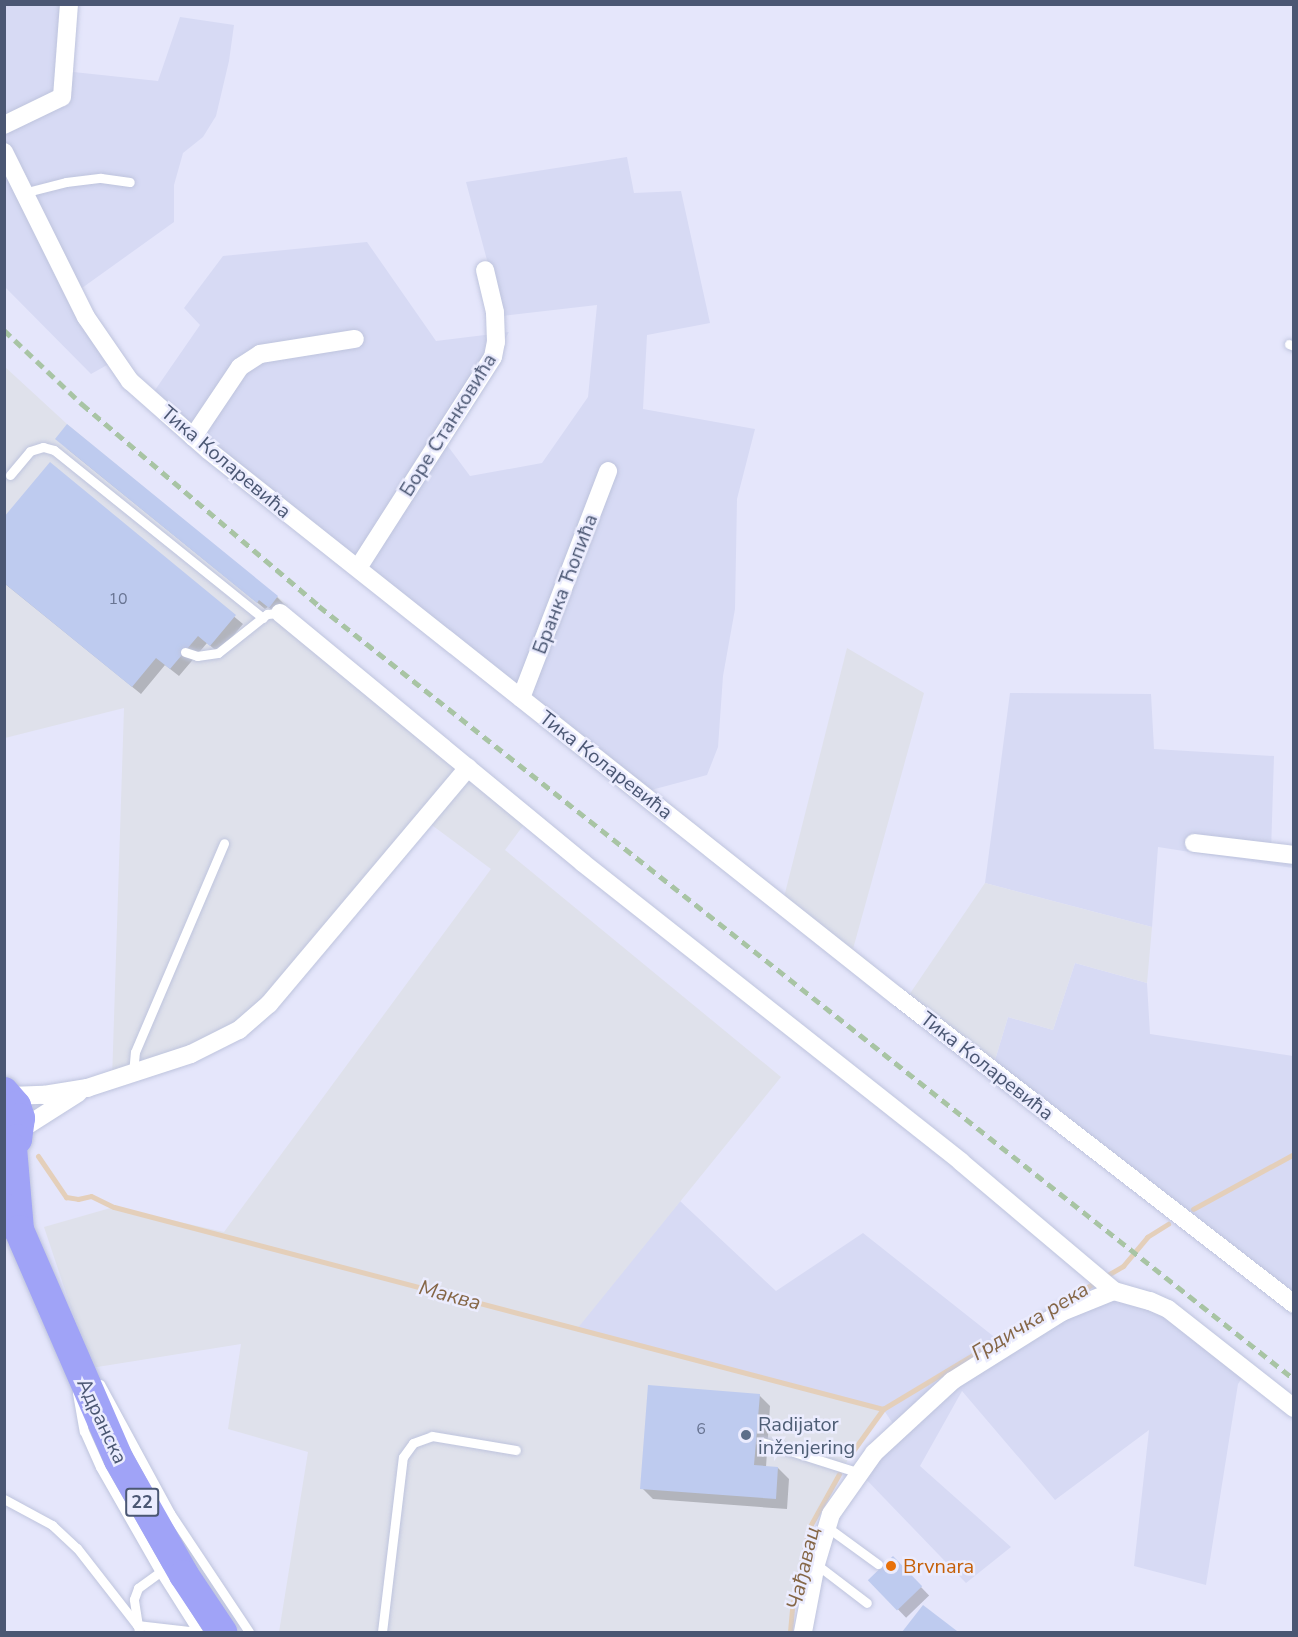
<!DOCTYPE html>
<html>
<head>
<meta charset="utf-8">
<style>
	body { margin:0 }
	#map { position:relative; width:1298px; height:1637px; overflow:hidden; background:#e5e6fb; font-family:"Nunito Sans",sans-serif }
	div>[style] { position:absolute }
	.residential>* { inset:0; background:#d7daf4 }
	.industrial>* { inset:0; background:#dfe1eb }
	.shadow>* { inset:0; background:#0003; transform-origin:0 0 }
	.stream>* { height:5px; margin:-2.5px; padding:0 2.5px; transform-origin:2.5px; border-radius:2.5px; background:#e4cfba }
	.building>* { inset:0; background:#becbef; transform-origin:0 0 }
	.roads { filter:drop-shadow(0 0 2px #bec4dd) drop-shadow(0 0 2px #bec4dd) }
	.service>* { height:9px; margin:-4.5px; padding:0 4.5px; transform-origin:4.5px; border-radius:4.5px; background:#fff }
	.minor>* { height:18px; margin:-9px; padding:0 9px; transform-origin:9px; border-radius:9px; background:#fff }
	.primary>* { height:30px; margin:-15px; padding:0 15px; transform-origin:15px; border-radius:15px; background:#a0a3f7 }
	.rail>* { height:4.5px; margin-top:-2.25px; transform-origin:0; background:repeating-linear-gradient(90deg,#a8c4a4 0 9px,transparent 0 15px) }
	.dots>* { width:16px; height:16px; translate:-50% -50%; box-sizing:border-box; border:3px solid #ebecfe; border-radius:50% }
	span { translate:-50% -50%; white-space:nowrap; text-align:center; line-height:1.15; -webkit-text-stroke:5px #ebecfe; paint-order:stroke }
	.number-label { font-size:16px; color:#687492 }
	.number-label span { -webkit-text-stroke-width:0 }
	.shield-label span { padding:2px 4px; background:#ebecfe; border:2px solid; border-radius:4px; -webkit-text-stroke-width:0 }
	.shield-label { font-size:18px; color:#4b5773; font-weight:700 }
	.street-label { font-size:20px; color:#4b5773 }
	.service-label { font-size:20px; color:#4e5e75 }
	.left { translate:0 -50%; text-align:left }
	.food-label { font-size:20px; color:#c56008 }
	.water-label { font-size:21px; color:#856646; font-style:italic }
	.frame { position:absolute; inset:0; border:6px solid #4b5773; pointer-events:none }
</style>
</head>
<body>
<div id="map">
	<div class="residential">
		<div style="clip-path:polygon(4px 5px,69px 5px,64px 71px,158px 81px,180px 17px,234px 25px,229px 61px,216px 116px,203px 137px,183px 153px,174px 185px,174px 222px,75px 293px,116px 360px,91px 374px,5px 287px)"></div>
		<div style="clip-path:polygon(627px 157px,634px 193px,681px 191px,710px 323px,647px 335px,643px 409px,755px 429px,737px 499px,735px 609px,723px 676px,718px 747px,707px 775px,644px 792px,153px 393px,200px 325px,184px 308px,223px 256px,367px 242px,436px 341px,509px 332px,447px 445px,470px 476px,542px 463px,588px 397px,597px 305px,502px 316px,466px 182px)"></div>
		<div style="clip-path:polygon(1010px 693px,1151px 694px,1154px 749px,1274px 756px,1271px 852px,1293px 855px,1293px 868px,1158px 847px,1152px 927px,985px 883px)"></div>
		<div style="clip-path:polygon(1075px 963px,1147px 983px,1150px 1034px,1293px 1056px,1293px 1304px,992px 1070px,1008px 1017px,1053px 1030px)"></div>
		<div style="clip-path:polygon(680px 1201px,776px 1291px,863px 1233px,1007px 1347px,1114px 1291px,1168px 1309px,1246px 1372px,1238px 1384px,1206px 1585px,1134px 1566px,1149px 1430px,1055px 1500px,962px 1391px,920px 1466px,1011px 1547px,966px 1583px,860px 1473px,898px 1431px,883px 1409px,576px 1329px)"></div>
	</div>
	<div class="industrial">
		<div style="clip-path:polygon(4px 366px,67px 424px,288px 605px,281px 613px,528px 819px,505px 850px,781px 1077px,577px 1329px,883px 1409px,854px 1449px,809px 1528px,792px 1607px,790px 1632px,279px 1632px,308px 1452px,228px 1429px,241px 1344px,91px 1368px,44px 1227px,114px 1207px,224px 1232px,491px 869px,425px 820px,239px 1030px,112px 1080px,124px 708px,5px 738px)"></div>
		<div style="clip-path:polygon(847px 648px,924px 693px,853px 949px,909px 995px,985px 883px,1152px 927px,1147px 983px,1075px 963px,1053px 1030px,1008px 1017px,992px 1070px,782px 905px)"></div>
	</div>
	<div class="shadow">
		<div style="clip-path:polygon(65px 447px,277px 597px,285px 605px,277px 614px,268px 607px,265px 609px)"></div>
		<div style="clip-path:polygon(50px 464px,243px 624px,219px 653px,207px 643px,179px 676px,165px 665px,141px 694px,4px 583px)"></div>
		<div style="clip-path:polygon(759px 1395px,770px 1406px,766px 1467px,778px 1468px,789px 1479px,787px 1509px,653px 1499px,642px 1488px)"></div>
		<div style="left:893px;top:1558px;width:52px;height:32px;rotate:46deg"></div>
		<div style="clip-path:polygon(923px 1608px,956px 1632px,904px 1632px)"></div>
	</div>
	<div class="stream">
		<div style="left:38px;top:1156px;width:50px;rotate:55.7deg"></div>
		<div style="left:66px;top:1197px;width:12px;rotate:9deg"></div>
		<div style="left:78px;top:1199px;width:13px;rotate:-13deg"></div>
		<div style="left:91px;top:1196px;width:25px;rotate:26deg"></div>
		<div style="left:114px;top:1207px;width:795px;rotate:14.72deg"></div>
		<div style="left:1193px;top:1209px;width:115px;rotate:-28.6deg"></div>
		<div style="left:1057px;top:1305px;width:77px;rotate:-30.6deg"></div>
		<div style="left:1123px;top:1266px;width:38px;rotate:-50deg"></div>
		<div style="left:1147px;top:1237px;width:25px;rotate:-32deg"></div>
		<div style="left:850px;top:1455px;width:57px;rotate:-54.3deg"></div>
		<div style="left:883px;top:1409px;width:181px;rotate:-31deg"></div>
		<div style="left:790px;top:1632px;width:25px;rotate:-85deg"></div>
		<div style="left:792px;top:1607px;width:81px;rotate:-77.9deg"></div>
		<div style="left:809px;top:1528px;width:62px;rotate:-60.9deg"></div>
	</div>
	<div class="building">
		<div style="clip-path:polygon(67px 424px,278px 596px,269px 608px,259px 600px,257px 603px,55px 439px)"></div>
		<div style="clip-path:polygon(50px 462px,236px 615px,210px 646px,198px 636px,170px 669px,156px 658px,132px 687px,4px 583px,4px 517px)"></div>
		<div style="clip-path:polygon(648px 1385px,760px 1394px,754px 1465px,778px 1467px,776px 1499px,640px 1489px)"></div>
		<div style="left:893px;top:1556px;width:42px;height:35px;rotate:46deg"></div>
		<div style="clip-path:polygon(923px 1605px,957px 1631px,956px 1632px,902px 1632px)"></div>
	</div>
	<div class="roads">
		<div class="service">
			<div style="left:23px;top:193px;width:44px;rotate:-14.3deg"></div>
			<div style="left:66px;top:182px;width:35px;rotate:-7deg"></div>
			<div style="left:101px;top:178px;width:29px;rotate:8deg"></div>
			<div style="left:1289px;top:344px;width:5px;rotate:22deg"></div>
			<div style="left:10px;top:475px;width:31px;rotate:-50deg"></div>
			<div style="left:30px;top:451px;width:14px;rotate:-17deg"></div>
			<div style="left:43px;top:447px;width:11px;rotate:15deg"></div>
			<div style="left:54px;top:450px;width:268px;rotate:38.8deg"></div>
			<div style="left:185px;top:652px;width:13px;rotate:18deg"></div>
			<div style="left:197px;top:656px;width:21px;rotate:-8deg"></div>
			<div style="left:218px;top:653px;width:63px;rotate:-38.5deg"></div>
			<div style="left:267px;top:614px;width:13px;rotate:-4deg"></div>
			<div style="left:133px;top:1074px;width:22px;rotate:-85deg"></div>
			<div style="left:135px;top:1052px;width:227px;rotate:-66.9deg"></div>
			<div style="left:100px;top:1384px;width:147px;rotate:61.5deg"></div>
			<div style="left:170px;top:1513px;width:143px;rotate:56.4deg"></div>
			<div style="left:77px;top:1393px;width:39px;rotate:80deg"></div>
			<div style="left:84px;top:1431px;width:39px;rotate:66deg"></div>
			<div style="left:100px;top:1467px;width:121px;rotate:60.3deg"></div>
			<div style="left:160px;top:1572px;width:71px;rotate:57.7deg"></div>
			<div style="left:762px;top:1442px;width:103px;rotate:17.6deg"></div>
			<div style="left:4px;top:1499px;width:55px;rotate:28.4deg"></div>
			<div style="left:52px;top:1525px;width:34px;rotate:43deg"></div>
			<div style="left:77px;top:1548px;width:98px;rotate:52.1deg"></div>
			<div style="left:137px;top:1625px;width:61px;rotate:6.5deg"></div>
			<div style="left:827px;top:1527px;width:63px;rotate:36deg"></div>
			<div style="left:816px;top:1564px;width:64px;rotate:37.4deg"></div>
			<div style="left:139px;top:1632px;width:33px;rotate:-99deg"></div>
			<div style="left:134px;top:1599px;width:12px;rotate:-70deg"></div>
			<div style="left:138px;top:1588px;width:27px;rotate:-36deg"></div>
			<div style="left:382px;top:1632px;width:176px;rotate:-83.2deg"></div>
			<div style="left:403px;top:1457px;width:17px;rotate:-54deg"></div>
			<div style="left:413px;top:1443px;width:20px;rotate:-20deg"></div>
			<div style="left:432px;top:1436px;width:85px;rotate:9.5deg"></div>
		</div>
		<div class="minor">
			<div style="left:4px;top:125px;width:64px;rotate:-25.8deg"></div>
			<div style="left:62px;top:97px;width:93px;rotate:-85.7deg"></div>
			<div style="left:4px;top:152px;width:184px;rotate:63.6deg"></div>
			<div style="left:86px;top:317px;width:78px;rotate:55.5deg"></div>
			<div style="left:130px;top:381px;width:104px;rotate:41.5deg"></div>
			<div style="left:208px;top:450px;width:881px;rotate:38.41deg"></div>
			<div style="left:898px;top:997px;width:501px;rotate:37.78deg"></div>
			<div style="left:193px;top:437px;width:84px;rotate:-56.1deg"></div>
			<div style="left:240px;top:367px;width:24px;rotate:-33deg"></div>
			<div style="left:260px;top:354px;width:96px;rotate:-9deg"></div>
			<div style="left:358px;top:568px;width:250px;rotate:-57.4deg"></div>
			<div style="left:493px;top:357px;width:15px;rotate:-79deg"></div>
			<div style="left:496px;top:342px;width:30px;rotate:-92deg"></div>
			<div style="left:495px;top:312px;width:43px;rotate:-103.4deg"></div>
			<div style="left:280px;top:613px;width:393px;rotate:39.5deg"></div>
			<div style="left:583px;top:863px;width:482px;rotate:38.3deg"></div>
			<div style="left:961px;top:1162px;width:200px;rotate:40.1deg"></div>
			<div style="left:521px;top:698px;width:243px;rotate:-69deg"></div>
			<div style="left:1194px;top:843px;width:101px;rotate:6.8deg"></div>
			<div style="left:9px;top:1096px;width:35px;rotate:-2deg"></div>
			<div style="left:44px;top:1095px;width:44px;rotate:-9.2deg"></div>
			<div style="left:87px;top:1088px;width:109px;rotate:-18.1deg"></div>
			<div style="left:191px;top:1054px;width:54px;rotate:-26.6deg"></div>
			<div style="left:239px;top:1030px;width:40px;rotate:-41deg"></div>
			<div style="left:269px;top:1004px;width:309px;rotate:-49.9deg"></div>
			<div style="left:20px;top:1130px;width:69px;rotate:-32.5deg"></div>
			<div style="left:803px;top:1632px;width:69px;rotate:-79.2deg"></div>
			<div style="left:816px;top:1564px;width:52px;rotate:-73.3deg"></div>
			<div style="left:831px;top:1514px;width:75px;rotate:-54.8deg"></div>
			<div style="left:874px;top:1453px;width:106px;rotate:-42.7deg"></div>
			<div style="left:952px;top:1381px;width:130px;rotate:-32.1deg"></div>
			<div style="left:1062px;top:1312px;width:56px;rotate:-22deg"></div>
			<div style="left:1114px;top:1291px;width:37px;rotate:16deg"></div>
			<div style="left:1150px;top:1301px;width:20px;rotate:24deg"></div>
			<div style="left:1168px;top:1309px;width:160px;rotate:38.2deg"></div>
		</div>
		<div class="primary">
			<div style="left:4px;top:1092px;width:18px;rotate:49deg"></div>
			<div style="left:16px;top:1106px;width:13px;rotate:72deg"></div>
			<div style="left:20px;top:1118px;width:21px;rotate:98deg"></div>
			<div style="left:17px;top:1139px;width:21px;rotate:127deg"></div>
			<div style="left:12px;top:1148px;width:82px;rotate:85.1deg"></div>
			<div style="left:4px;top:1208px;width:27px;rotate:56deg"></div>
			<div style="left:19px;top:1230px;width:251px;rotate:66.5deg"></div>
			<div style="left:119px;top:1460px;width:132px;rotate:60.5deg"></div>
			<div style="left:184px;top:1575px;width:69px;rotate:56.3deg"></div>
		</div>
	</div>
	<div class="rail">
		<div style="left:4px;top:330px;width:108px;rotate:43.5deg"></div>
		<div style="left:82px;top:404px;width:311px;rotate:40.4deg"></div>
		<div style="left:319px;top:606px;width:1244px;rotate:38.41deg"></div>
	</div>
	<div class="dots">
		<div style="left:746px;top:1435px;background:#5c6f8a"></div>
		<div style="left:891px;top:1566px;background:#e8710a"></div>
	</div>
	<div class="number-label">
		<span style="left:118px;top:599px">10</span>
		<span style="left:701px;top:1429px">6</span>
	</div>
	<div class="shield-label">
		<span style="left:142px;top:1502px">22</span>
	</div>
	<div class="street-label">
		<span style="left:448px;top:425px;rotate:-58deg">Боре Станковића</span>
		<span style="left:226px;top:462px;rotate:40deg">Тика Коларевића</span>
		<span style="left:565px;top:584px;rotate:-69deg">Бранка Ћопића</span>
		<span style="left:606px;top:765px;rotate:38deg">Тика Коларевића</span>
		<span style="left:987px;top:1066px;rotate:38deg">Тика Коларевића</span>
		<span style="left:102px;top:1421px;rotate:65deg">Адранска</span>
	</div>
	<div class="service-label">
		<span class="left" style="left:758px;top:1436px">Radijator<br>inženjering</span>
	</div>
	<div class="food-label">
		<span class="left" style="left:903px;top:1566px">Brvnara</span>
	</div>
	<div class="water-label">
		<span style="left:450px;top:1295px;rotate:15deg">Маква</span>
		<span style="left:1030px;top:1321px;rotate:-31deg">Грдичка река</span>
		<span style="left:803px;top:1568px;rotate:-77deg">Чађавац</span>
	</div>
	<div class="frame"></div>
</div>
</body>
</html>
